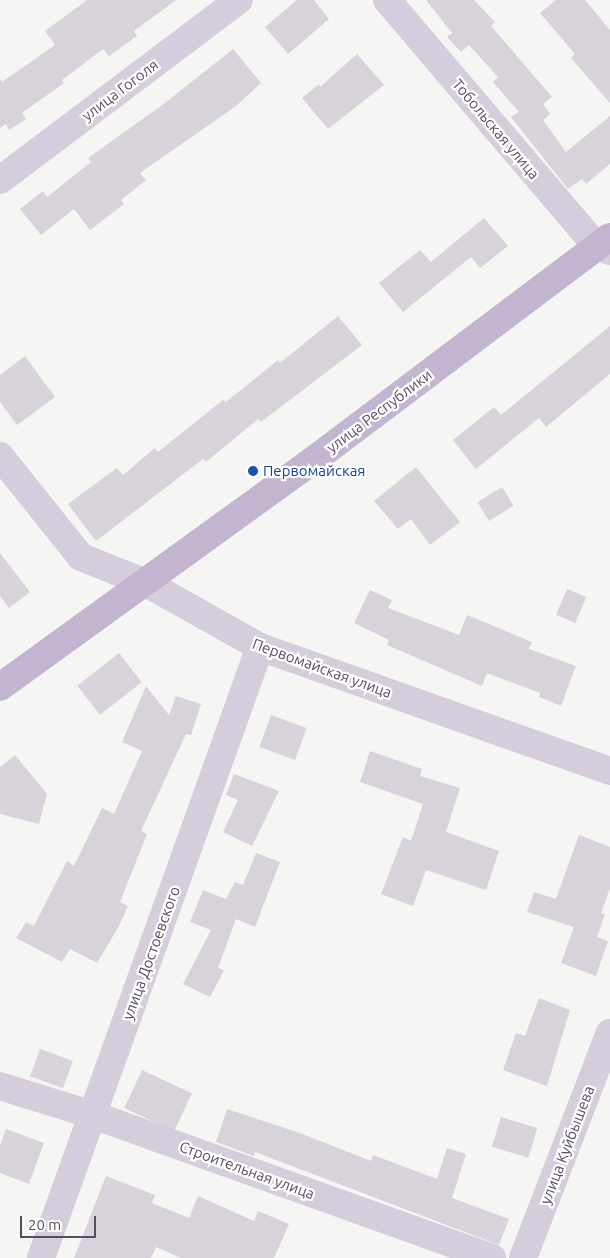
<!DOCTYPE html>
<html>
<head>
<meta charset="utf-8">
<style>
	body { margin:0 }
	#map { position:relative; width:610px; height:1258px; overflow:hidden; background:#f5f5f3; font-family:Ubuntu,sans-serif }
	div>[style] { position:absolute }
	.building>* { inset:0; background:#d8d2da; transform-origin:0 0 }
	.minor>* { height:28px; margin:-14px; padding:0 14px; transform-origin:14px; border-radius:14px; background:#d5cddb }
	.major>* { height:28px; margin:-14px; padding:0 14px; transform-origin:14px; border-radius:14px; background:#c3b4cf }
	.dots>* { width:14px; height:14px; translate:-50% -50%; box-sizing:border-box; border:2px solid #fff; border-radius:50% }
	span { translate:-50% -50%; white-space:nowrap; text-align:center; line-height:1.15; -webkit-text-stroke:4.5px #fff; paint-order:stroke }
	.street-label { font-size:15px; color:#564b60 }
	.transit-label { font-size:15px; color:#164399 }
	.left { translate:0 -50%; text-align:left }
	.scale { position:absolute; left:20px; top:1216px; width:76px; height:22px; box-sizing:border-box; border:2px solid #564b60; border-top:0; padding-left:6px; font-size:15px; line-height:18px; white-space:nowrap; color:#564b60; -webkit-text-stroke:4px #fff; paint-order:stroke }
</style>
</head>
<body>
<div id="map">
	<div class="building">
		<div style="clip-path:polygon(87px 0,176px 0,134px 31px,137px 36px,109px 56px,103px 49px,62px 80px,64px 83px,22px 113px,26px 119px,9px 130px,6px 124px,0 128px,0 79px,2px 82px,55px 45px,45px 31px)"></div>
		<div style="clip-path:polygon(297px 0,314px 0,329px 19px,288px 54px,265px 27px)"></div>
		<div style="clip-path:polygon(426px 0,474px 0,495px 22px,491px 26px,552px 97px,543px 104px,550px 114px,543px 120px,566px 152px,610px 116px,610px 164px,586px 184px,582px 179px,568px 189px,511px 117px,519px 112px,493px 82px,498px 77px,469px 45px,461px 52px,447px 37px,452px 33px)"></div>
		<div style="clip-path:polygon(556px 0,585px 0,610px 30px,610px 103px,571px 58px,575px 54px,540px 13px)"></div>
		<div style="clip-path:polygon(233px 49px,261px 83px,236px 106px,140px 173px,146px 180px,121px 200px,124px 204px,90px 230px,74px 209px,41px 235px,20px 209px,43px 191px,47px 197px,91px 162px,88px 158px,165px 103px)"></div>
		<div style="clip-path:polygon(357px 54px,384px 85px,328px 129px,302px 98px,319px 84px,320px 87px)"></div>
		<div style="clip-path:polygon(484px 218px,508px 246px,480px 268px,471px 257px,403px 312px,379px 283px,420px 250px,431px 262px)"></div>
		<div style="clip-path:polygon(338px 316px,362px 345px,261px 422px,258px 419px,206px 462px,203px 459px,96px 541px,68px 504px,117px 468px,123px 475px,155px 448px,158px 452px,223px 400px,226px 402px,278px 360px,280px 363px)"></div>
		<div style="clip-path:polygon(610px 326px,610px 374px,546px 427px,539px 418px,476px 469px,453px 440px,494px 407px,501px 415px)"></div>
		<div style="clip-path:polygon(25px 356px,55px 397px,17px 425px,0 402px,0 375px)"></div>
		<div style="clip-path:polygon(416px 467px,460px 522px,430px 545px,411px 519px,398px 529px,374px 501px)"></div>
		<div style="left:502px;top:487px;width:22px;height:29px;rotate:58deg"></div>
		<div style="clip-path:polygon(0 553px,30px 592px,9px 608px,0 596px)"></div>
		<div style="left:567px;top:589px;width:21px;height:28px;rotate:23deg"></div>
		<div style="clip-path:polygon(370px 590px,392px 600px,388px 608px,459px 635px,467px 615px,532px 642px,529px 649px,576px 666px,561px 706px,539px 697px,540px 693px,487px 673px,482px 686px,387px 645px,389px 640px,354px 623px)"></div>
		<div style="left:119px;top:653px;width:37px;height:53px;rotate:52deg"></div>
		<div style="clip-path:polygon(146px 686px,169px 715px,176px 696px,201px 704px,191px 735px,186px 734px,141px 831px,147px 834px,120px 902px,128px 906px,119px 926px,97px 963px,70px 949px,62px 962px,16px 938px,26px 922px,34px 926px,67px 861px,74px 866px,102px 808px,114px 814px,142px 751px,122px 742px)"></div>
		<div style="left:271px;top:715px;width:38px;height:34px;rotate:20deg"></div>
		<div style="clip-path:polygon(370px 751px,422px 769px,420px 776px,460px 788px,446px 832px,499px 851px,486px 890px,426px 870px,413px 906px,381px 894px,403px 837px,411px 841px,423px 804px,360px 782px)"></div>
		<div style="clip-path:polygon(15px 755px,47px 794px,39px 824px,0 814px,0 767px)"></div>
		<div style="clip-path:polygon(234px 774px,279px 791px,252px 846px,223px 832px,238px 800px,226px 795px)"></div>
		<div style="clip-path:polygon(579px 835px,610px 847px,610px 888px,601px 913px,605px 914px,597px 937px,608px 941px,596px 976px,561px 963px,574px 927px,527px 912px,534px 892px,556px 899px)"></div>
		<div style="clip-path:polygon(256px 853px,280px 862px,255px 927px,236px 919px,218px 968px,224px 970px,210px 997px,183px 984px,211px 930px,190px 922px,203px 890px,226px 899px,235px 882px,243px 885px)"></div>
		<div style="clip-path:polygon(539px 998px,570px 1010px,547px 1086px,503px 1070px,516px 1033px,525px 1036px)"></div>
		<div style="left:40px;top:1049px;width:35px;height:29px;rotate:20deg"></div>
		<div style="left:142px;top:1070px;width:55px;height:42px;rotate:25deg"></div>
		<div style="clip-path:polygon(227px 1109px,300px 1133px,371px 1161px,373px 1155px,437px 1179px,447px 1148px,466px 1154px,452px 1198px,509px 1219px,499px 1245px,255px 1152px,254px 1156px,216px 1142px)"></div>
		<div style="left:501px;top:1117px;width:38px;height:31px;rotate:17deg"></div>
		<div style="clip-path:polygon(6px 1129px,44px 1143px,29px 1184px,0 1173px,0 1146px)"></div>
		<div style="clip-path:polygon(106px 1176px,155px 1195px,152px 1203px,189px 1218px,198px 1196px,254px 1221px,258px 1211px,289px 1224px,274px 1258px,181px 1258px,156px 1247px,151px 1258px,74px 1258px)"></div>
	</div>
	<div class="minor">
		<div style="left:387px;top:0;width:323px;rotate:49.6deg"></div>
		<div style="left:596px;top:246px;width:15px;rotate:20deg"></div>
		<div style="left:0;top:180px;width:299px;rotate:-37deg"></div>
		<div style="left:0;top:456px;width:129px;rotate:51.3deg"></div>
		<div style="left:81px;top:557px;width:70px;rotate:21.8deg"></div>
		<div style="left:146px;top:583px;width:131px;rotate:29.3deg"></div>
		<div style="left:260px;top:647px;width:371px;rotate:19.5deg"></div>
		<div style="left:0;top:1086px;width:97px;rotate:17.3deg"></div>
		<div style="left:93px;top:1115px;width:424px;rotate:19.7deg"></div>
		<div style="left:41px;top:1258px;width:649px;rotate:-70.28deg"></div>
		<div style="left:523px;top:1258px;width:241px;rotate:-68.9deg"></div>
	</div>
	<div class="major">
		<div style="left:0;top:687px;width:384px;rotate:-35.9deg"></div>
		<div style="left:311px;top:462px;width:374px;rotate:-37deg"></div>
	</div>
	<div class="dots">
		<div style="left:253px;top:471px;background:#1a4fb4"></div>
	</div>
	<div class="street-label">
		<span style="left:120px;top:90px;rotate:-37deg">улица Гоголя</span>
		<span style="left:496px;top:129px;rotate:50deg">Тобольская улица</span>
		<span style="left:379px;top:411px;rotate:-37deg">улица Республики</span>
		<span style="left:322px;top:668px;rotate:20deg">Первомайская улица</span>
		<span style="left:151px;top:953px;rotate:-70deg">улица Достоевского</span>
		<span style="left:567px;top:1145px;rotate:-69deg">улица Куйбышева</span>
		<span style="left:247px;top:1170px;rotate:20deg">Строительная улица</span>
	</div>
	<div class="transit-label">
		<span class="left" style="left:263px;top:471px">Первомайская</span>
	</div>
	<div class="scale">20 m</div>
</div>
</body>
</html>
